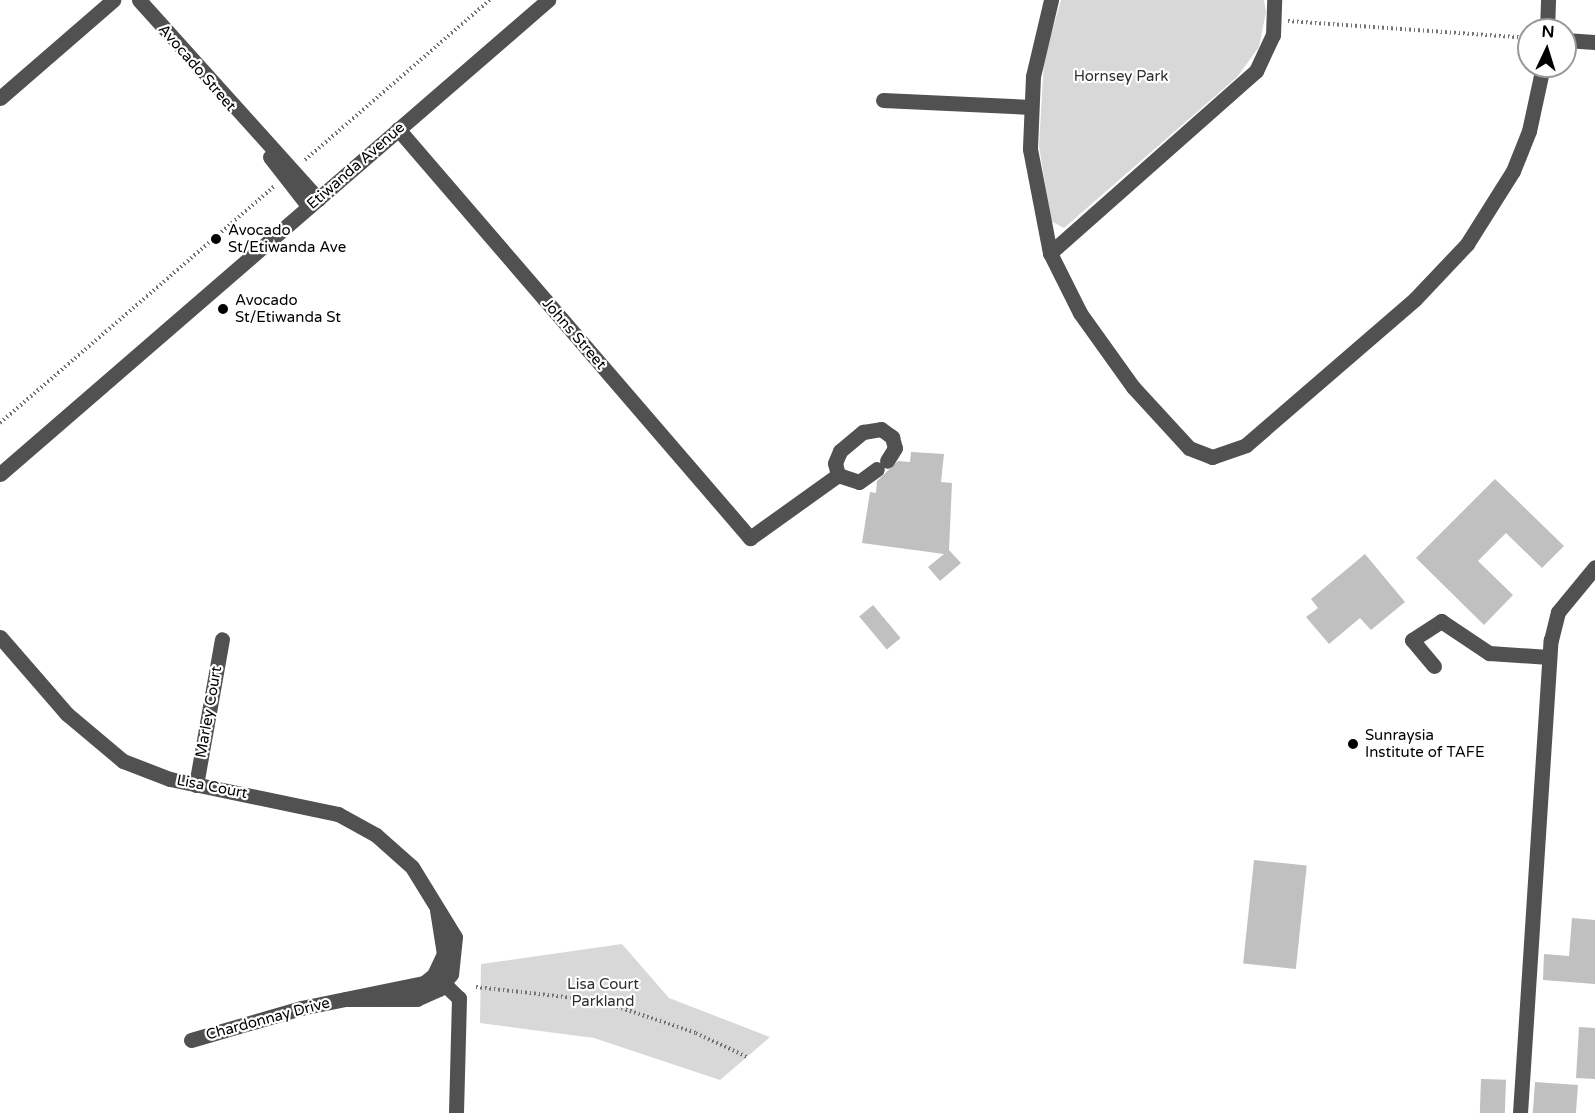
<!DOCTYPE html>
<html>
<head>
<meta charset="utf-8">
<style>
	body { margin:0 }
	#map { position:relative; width:1595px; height:1113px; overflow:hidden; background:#fff; font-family:"Varela Round",sans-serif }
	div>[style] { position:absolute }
	.green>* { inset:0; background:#d8d8d8 }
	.building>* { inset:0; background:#c0c0c0; transform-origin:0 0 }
	.path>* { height:4px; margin-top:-2px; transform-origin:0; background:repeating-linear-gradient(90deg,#737373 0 1.5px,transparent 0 4.5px) }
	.minor>* { height:15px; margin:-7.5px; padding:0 7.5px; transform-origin:7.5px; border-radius:7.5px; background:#515151 }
	.dots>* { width:16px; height:16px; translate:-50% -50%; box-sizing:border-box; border:3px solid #fff; border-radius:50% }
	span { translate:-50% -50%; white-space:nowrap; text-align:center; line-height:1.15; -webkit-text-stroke:4.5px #fff; paint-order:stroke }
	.street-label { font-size:15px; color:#000 }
	.park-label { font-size:15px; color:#2f2f2f }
	.poi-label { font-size:15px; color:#000 }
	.left { translate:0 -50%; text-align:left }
	.north { position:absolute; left:1517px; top:18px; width:60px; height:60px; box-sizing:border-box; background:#fff; border:2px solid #999; border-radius:50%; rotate:4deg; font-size:16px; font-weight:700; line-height:24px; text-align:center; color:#000 }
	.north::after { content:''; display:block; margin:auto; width:21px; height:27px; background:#000; clip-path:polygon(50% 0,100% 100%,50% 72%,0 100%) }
</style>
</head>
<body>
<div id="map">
	<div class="green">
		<div style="clip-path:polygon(1061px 0,1264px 0,1266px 12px,1259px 47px,1237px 77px,1064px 228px,1051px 221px,1039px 146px,1044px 60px)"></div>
		<div style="clip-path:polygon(622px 944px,669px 998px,770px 1037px,720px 1080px,594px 1038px,480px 1023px,481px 964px)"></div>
	</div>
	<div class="building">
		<div style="clip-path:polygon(911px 452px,944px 454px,941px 482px,952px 483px,949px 550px,961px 563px,940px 581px,928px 567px,944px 554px,862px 543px,870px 492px,876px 493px,877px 481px,898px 461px,910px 462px)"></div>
		<div style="clip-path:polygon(1495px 479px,1564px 546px,1542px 568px,1506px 533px,1478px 561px,1513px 595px,1484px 625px,1416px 558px)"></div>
		<div style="clip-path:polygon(1365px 554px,1405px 602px,1371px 630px,1360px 618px,1329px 644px,1306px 617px,1318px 608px,1311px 599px)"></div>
		<div style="left:873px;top:605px;width:43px;height:18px;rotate:50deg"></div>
		<div style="left:1254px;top:860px;width:53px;height:104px;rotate:6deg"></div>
		<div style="clip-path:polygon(1572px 918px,1595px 920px,1595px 984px,1543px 980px,1544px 954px,1569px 956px)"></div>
		<div style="clip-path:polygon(1579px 1027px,1595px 1028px,1595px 1079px,1576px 1078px)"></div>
		<div style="left:1481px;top:1079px;width:25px;height:34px;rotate:2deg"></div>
		<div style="left:1535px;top:1082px;width:43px;height:31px;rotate:4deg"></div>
	</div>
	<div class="path">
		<div style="left:1288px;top:21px;width:242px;rotate:4deg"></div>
		<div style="left:305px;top:160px;width:245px;rotate:-40.9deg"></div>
		<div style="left:0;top:423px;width:363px;rotate:-40.8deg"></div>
		<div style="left:476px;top:987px;width:125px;rotate:6.4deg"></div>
		<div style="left:600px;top:1001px;width:101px;rotate:18.4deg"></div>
		<div style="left:696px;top:1033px;width:56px;rotate:25.2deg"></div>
	</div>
	<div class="minor">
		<div style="left:139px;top:0;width:268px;rotate:48deg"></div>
		<div style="left:1051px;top:0;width:78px;rotate:103.3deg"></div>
		<div style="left:1033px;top:76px;width:73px;rotate:92.4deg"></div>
		<div style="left:1030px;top:149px;width:106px;rotate:79.1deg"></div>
		<div style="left:1050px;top:253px;width:67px;rotate:63.4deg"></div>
		<div style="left:1080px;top:313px;width:91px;rotate:54.4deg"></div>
		<div style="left:1133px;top:387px;width:83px;rotate:47.4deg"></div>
		<div style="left:1189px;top:448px;width:25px;rotate:21deg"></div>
		<div style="left:1212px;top:457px;width:36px;rotate:-19deg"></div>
		<div style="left:1246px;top:445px;width:223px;rotate:-40.8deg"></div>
		<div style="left:1415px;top:299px;width:76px;rotate:-46.6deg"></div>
		<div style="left:1467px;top:244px;width:86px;rotate:-57.8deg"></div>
		<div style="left:1513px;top:171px;width:43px;rotate:-68.2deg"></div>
		<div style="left:1529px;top:131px;width:66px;rotate:-77.8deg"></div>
		<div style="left:1547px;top:30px;width:30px;rotate:-88deg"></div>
		<div style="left:1565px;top:40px;width:30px;rotate:4deg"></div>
		<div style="left:0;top:98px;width:150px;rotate:-40.9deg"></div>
		<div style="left:883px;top:100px;width:148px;rotate:2.7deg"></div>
		<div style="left:398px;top:129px;width:540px;rotate:49.28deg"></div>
		<div style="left:750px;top:538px;width:108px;rotate:-35.6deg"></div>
		<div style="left:838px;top:475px;width:12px;rotate:-104deg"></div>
		<div style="left:835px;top:463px;width:13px;rotate:-67deg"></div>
		<div style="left:840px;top:451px;width:30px;rotate:-40deg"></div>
		<div style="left:863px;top:432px;width:18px;rotate:-9deg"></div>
		<div style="left:881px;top:429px;width:14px;rotate:36deg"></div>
		<div style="left:892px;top:437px;width:11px;rotate:75deg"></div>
		<div style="left:895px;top:448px;width:15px;rotate:122deg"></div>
		<div style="left:270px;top:157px;width:63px;rotate:52deg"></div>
		<div style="left:1050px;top:253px;width:275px;rotate:-41.5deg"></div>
		<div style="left:1256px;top:71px;width:40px;rotate:-65deg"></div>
		<div style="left:1273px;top:35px;width:35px;rotate:-88deg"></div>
		<div style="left:0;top:474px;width:725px;rotate:-40.86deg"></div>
		<div style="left:838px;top:475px;width:22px;rotate:18deg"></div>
		<div style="left:859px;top:482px;width:22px;rotate:-36deg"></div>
		<div style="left:0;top:637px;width:102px;rotate:49deg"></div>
		<div style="left:67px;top:714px;width:73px;rotate:40deg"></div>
		<div style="left:123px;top:761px;width:50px;rotate:21deg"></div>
		<div style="left:170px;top:779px;width:172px;rotate:11.8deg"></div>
		<div style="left:338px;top:814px;width:43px;rotate:28.9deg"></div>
		<div style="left:376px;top:835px;width:48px;rotate:41.6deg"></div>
		<div style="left:412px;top:867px;width:82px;rotate:58.4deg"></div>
		<div style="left:455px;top:937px;width:37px;rotate:96deg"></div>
		<div style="left:451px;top:974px;width:19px;rotate:129deg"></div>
		<div style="left:439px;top:989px;width:24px;rotate:156deg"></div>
		<div style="left:417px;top:999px;width:71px;rotate:180deg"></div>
		<div style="left:1434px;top:666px;width:34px;rotate:-130deg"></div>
		<div style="left:1412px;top:640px;width:35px;rotate:-33deg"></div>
		<div style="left:1441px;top:621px;width:58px;rotate:33.7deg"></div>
		<div style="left:1489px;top:653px;width:60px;rotate:3.8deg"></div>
		<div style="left:196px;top:785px;width:148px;rotate:-79.9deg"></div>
		<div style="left:437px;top:977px;width:30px;rotate:44deg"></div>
		<div style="left:459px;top:998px;width:115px;rotate:91.5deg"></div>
		<div style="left:191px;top:1040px;width:115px;rotate:-16.2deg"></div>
		<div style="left:301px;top:1008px;width:126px;rotate:-11.5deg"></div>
		<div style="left:424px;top:983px;width:13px;rotate:-39deg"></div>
		<div style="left:434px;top:975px;width:23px;rotate:-65deg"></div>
		<div style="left:444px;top:954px;width:45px;rotate:-99deg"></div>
		<div style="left:1520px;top:1113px;width:474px;rotate:-86.3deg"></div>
		<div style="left:1551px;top:640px;width:29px;rotate:-76deg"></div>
		<div style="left:1558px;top:612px;width:58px;rotate:-50.6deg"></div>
	</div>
	<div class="dots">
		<div style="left:216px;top:239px;background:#000"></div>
		<div style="left:223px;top:309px;background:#000"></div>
		<div style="left:1353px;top:744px;background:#000"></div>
	</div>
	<div class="street-label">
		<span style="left:197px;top:68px;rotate:49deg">Avocado Street</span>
		<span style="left:356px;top:166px;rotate:-41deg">Etiwanda Avenue</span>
		<span style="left:574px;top:334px;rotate:49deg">Johns Street</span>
		<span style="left:209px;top:712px;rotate:-80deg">Marley Court</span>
		<span style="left:212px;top:787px;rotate:11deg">Lisa Court</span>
		<span style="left:268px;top:1019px;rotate:-15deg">Chardonnay Drive</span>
	</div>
	<div class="park-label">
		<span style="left:1121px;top:77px">Hornsey Park</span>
		<span style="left:603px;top:993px">Lisa Court<br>Parkland</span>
	</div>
	<div class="poi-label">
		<span class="left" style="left:228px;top:239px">Avocado<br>St/Etiwanda Ave</span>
		<span class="left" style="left:235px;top:309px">Avocado<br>St/Etiwanda St</span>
		<span class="left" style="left:1365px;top:744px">Sunraysia<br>Institute of TAFE</span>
	</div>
	<div class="north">N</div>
</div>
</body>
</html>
